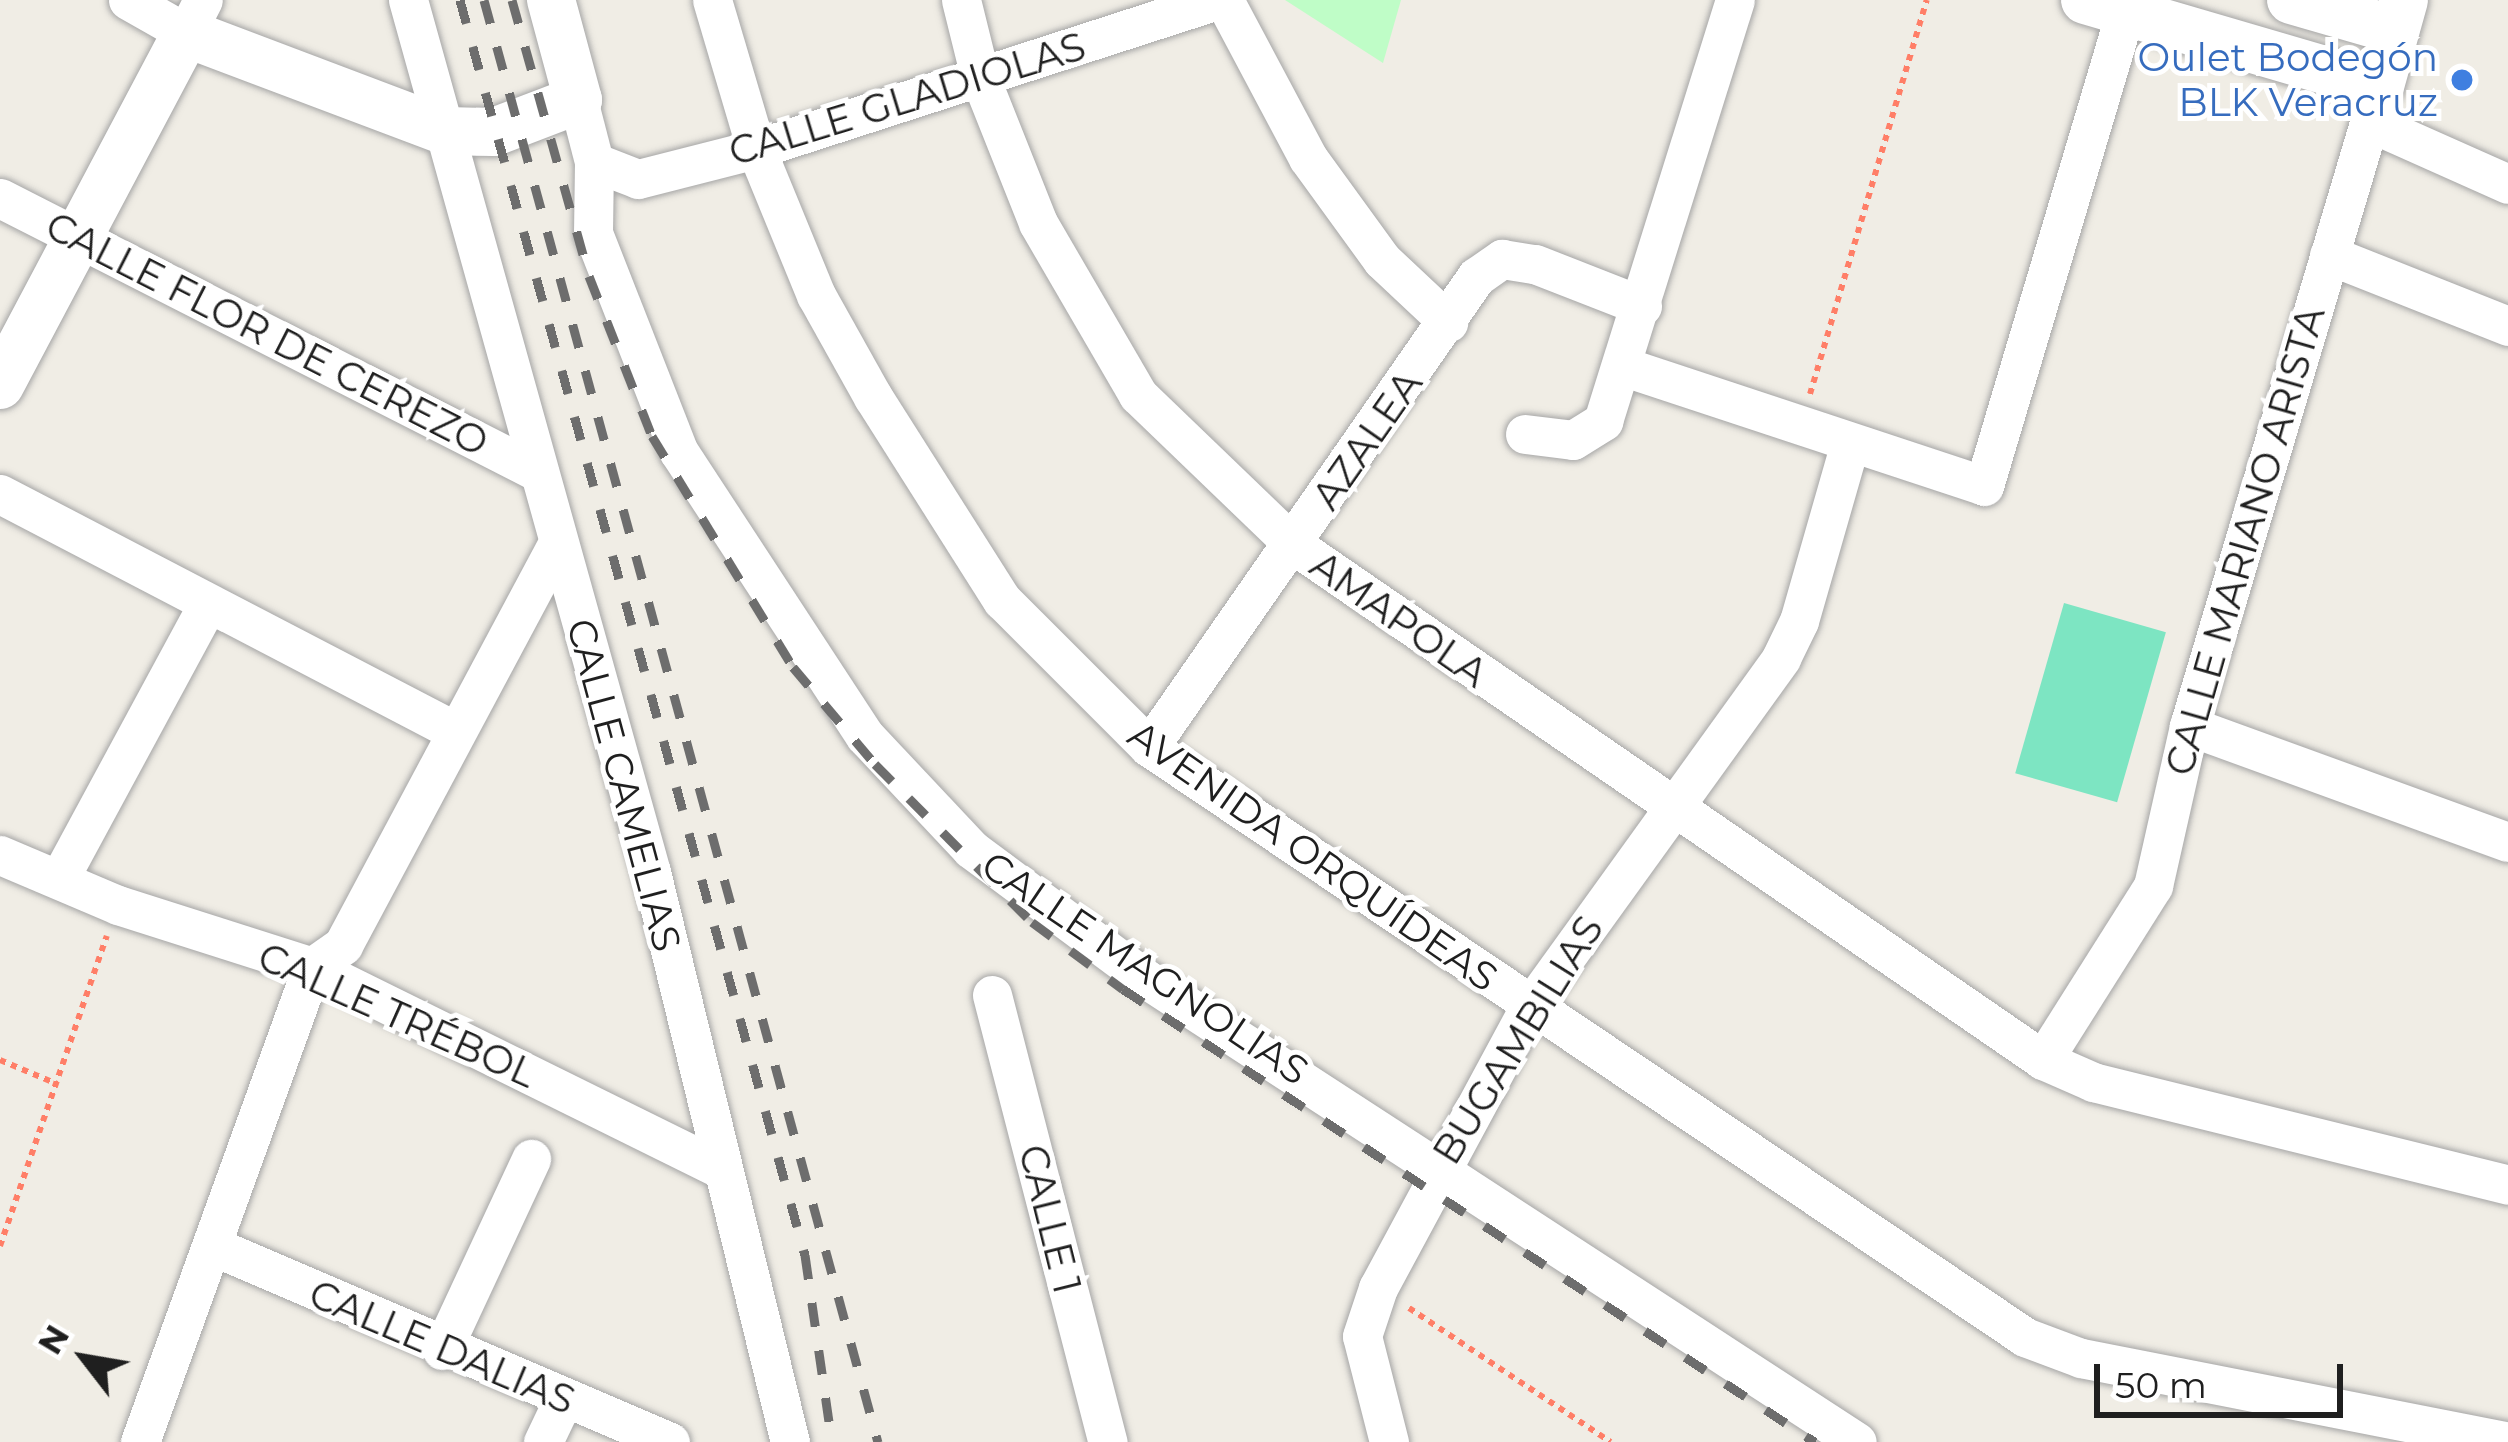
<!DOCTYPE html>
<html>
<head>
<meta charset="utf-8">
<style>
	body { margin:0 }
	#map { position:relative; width:2508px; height:1442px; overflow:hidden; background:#f0ede5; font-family:Montserrat,sans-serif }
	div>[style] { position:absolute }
	.park>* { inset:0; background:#bffdc7 }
	.pitch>* { inset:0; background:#7de5c2; transform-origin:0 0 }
	.path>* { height:6px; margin-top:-3px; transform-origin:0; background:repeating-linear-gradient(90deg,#ff7e67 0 6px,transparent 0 12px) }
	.roads { filter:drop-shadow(0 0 3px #a6a6a6) drop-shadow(0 0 3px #a6a6a6) }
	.minor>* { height:39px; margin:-19.5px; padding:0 19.5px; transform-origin:19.5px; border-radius:19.5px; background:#fff }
	.tertiary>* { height:48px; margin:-24px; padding:0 24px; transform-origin:24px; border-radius:24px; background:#fff }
	.rail>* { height:9px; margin-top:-4.5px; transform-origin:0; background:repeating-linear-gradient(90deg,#6d6d6d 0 24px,transparent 0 48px) }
	.dots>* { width:33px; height:33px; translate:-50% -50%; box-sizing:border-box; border:6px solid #fff; border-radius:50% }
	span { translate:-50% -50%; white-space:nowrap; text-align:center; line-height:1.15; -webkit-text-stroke:10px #fff; paint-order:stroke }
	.shop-label { font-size:39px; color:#366cbe }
	.right { translate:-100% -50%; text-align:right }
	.street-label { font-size:39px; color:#1f1f1f }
	.north { position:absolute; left:24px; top:1298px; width:120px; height:120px; -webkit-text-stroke:9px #fff; paint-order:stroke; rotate:301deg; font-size:33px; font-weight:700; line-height:48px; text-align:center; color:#1f1f1f }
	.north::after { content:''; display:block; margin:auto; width:42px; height:54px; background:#1f1f1f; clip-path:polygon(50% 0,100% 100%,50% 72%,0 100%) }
	.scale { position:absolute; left:2094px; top:1364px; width:249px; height:54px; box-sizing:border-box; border:6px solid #1f1f1f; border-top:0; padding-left:15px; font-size:36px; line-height:42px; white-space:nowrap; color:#1f1f1f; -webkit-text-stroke:9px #fff; paint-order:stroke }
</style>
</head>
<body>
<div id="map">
	<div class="park">
		<div style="clip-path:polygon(1285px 0,1401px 0,1383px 63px)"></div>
	</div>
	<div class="pitch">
		<div style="left:2064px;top:603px;width:106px;height:177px;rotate:16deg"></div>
	</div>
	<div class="path">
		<div style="left:1810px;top:394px;width:411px;rotate:-73.5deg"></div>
		<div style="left:0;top:1060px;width:62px;rotate:22.8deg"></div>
		<div style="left:0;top:1246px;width:328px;rotate:-71deg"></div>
		<div style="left:1409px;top:1308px;width:242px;rotate:33.6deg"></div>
	</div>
	<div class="roads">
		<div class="minor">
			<div style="left:128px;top:0;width:67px;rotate:29.6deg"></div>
			<div style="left:186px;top:33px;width:37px;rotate:-63deg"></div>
			<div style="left:408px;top:0;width:905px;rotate:74.43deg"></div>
			<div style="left:651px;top:872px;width:587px;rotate:76.3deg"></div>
			<div style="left:712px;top:0;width:155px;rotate:73.5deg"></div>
			<div style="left:756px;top:149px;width:158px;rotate:67.7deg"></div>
			<div style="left:816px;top:295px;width:117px;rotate:60.8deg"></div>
			<div style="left:873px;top:397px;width:241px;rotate:57.6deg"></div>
			<div style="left:1002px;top:600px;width:208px;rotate:45deg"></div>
			<div style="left:1149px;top:747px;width:1056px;rotate:33.96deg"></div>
			<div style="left:2025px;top:1337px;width:60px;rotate:20.6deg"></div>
			<div style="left:2081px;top:1358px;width:435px;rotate:11.1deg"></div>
			<div style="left:961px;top:0;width:79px;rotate:76.1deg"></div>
			<div style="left:980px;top:77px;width:157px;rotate:68.3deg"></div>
			<div style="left:1038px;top:223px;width:199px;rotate:59.8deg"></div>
			<div style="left:1138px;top:395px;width:216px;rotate:43.9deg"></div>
			<div style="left:1294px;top:545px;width:909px;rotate:34.51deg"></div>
			<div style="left:2043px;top:1060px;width:55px;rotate:23.7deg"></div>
			<div style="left:2093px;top:1082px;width:428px;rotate:13.9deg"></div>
			<div style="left:1224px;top:0;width:179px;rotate:62deg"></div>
			<div style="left:1308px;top:158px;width:126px;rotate:54deg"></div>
			<div style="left:1382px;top:260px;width:91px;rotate:43.2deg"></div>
			<div style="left:578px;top:100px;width:64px;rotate:75.5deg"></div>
			<div style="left:594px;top:162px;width:71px;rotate:90.8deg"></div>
			<div style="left:593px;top:233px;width:235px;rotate:68.6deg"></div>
			<div style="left:679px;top:452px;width:339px;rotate:56.8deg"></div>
			<div style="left:865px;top:736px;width:155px;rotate:46.8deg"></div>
			<div style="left:971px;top:849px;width:218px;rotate:36.6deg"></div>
			<div style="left:1146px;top:979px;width:848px;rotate:33.07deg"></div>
			<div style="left:2369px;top:122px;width:152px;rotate:24deg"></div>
			<div style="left:594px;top:162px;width:47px;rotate:21.1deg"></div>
			<div style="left:638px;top:179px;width:122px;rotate:-14.3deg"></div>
			<div style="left:756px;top:149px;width:485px;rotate:-17.9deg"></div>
			<div style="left:0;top:198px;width:599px;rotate:26.99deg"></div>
			<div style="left:2329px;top:255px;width:193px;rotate:21.6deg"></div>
			<div style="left:1625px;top:367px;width:378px;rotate:18.3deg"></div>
			<div style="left:1984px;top:486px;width:495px;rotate:-73.4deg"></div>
			<div style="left:1525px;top:434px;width:48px;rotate:7.1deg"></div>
			<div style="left:1573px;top:440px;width:36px;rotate:-32deg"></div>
			<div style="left:1603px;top:421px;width:441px;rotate:-72.6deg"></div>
			<div style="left:0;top:494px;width:511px;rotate:27.52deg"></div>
			<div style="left:2189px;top:726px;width:339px;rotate:20deg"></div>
			<div style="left:1149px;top:747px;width:573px;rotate:-55.17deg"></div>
			<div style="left:1476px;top:277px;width:32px;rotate:-35deg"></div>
			<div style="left:1502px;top:259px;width:33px;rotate:9deg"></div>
			<div style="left:1535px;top:264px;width:115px;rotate:21.4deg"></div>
			<div style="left:0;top:855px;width:128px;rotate:23deg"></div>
			<div style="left:118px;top:905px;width:204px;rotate:17.7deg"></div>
			<div style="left:312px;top:967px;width:454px;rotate:26.3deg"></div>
			<div style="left:59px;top:879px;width:311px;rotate:-61.6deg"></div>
			<div style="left:992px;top:995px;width:462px;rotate:75.5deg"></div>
			<div style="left:2043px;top:1060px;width:206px;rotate:-57.7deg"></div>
			<div style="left:2153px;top:886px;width:164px;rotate:-77.3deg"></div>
			<div style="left:2189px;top:726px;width:668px;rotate:-73.38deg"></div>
			<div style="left:215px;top:1247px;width:495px;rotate:23.2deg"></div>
			<div style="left:442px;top:1350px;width:211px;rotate:-65deg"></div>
			<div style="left:140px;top:1442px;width:505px;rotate:-70.09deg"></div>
			<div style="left:312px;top:967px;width:38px;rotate:-35deg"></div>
			<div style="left:343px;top:945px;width:452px;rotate:-61.9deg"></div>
			<div style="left:543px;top:1442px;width:47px;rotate:-64.5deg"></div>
			<div style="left:1389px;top:1442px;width:109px;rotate:-104.3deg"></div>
			<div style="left:1362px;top:1336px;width:51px;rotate:-71.6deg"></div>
			<div style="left:1378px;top:1288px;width:318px;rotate:-61.7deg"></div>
			<div style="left:1529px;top:1008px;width:431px;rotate:-54.2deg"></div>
			<div style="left:1781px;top:658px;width:41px;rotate:-64.1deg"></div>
			<div style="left:1799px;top:621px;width:185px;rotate:-74deg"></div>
		</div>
		<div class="tertiary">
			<div style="left:2085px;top:0;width:307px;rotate:16.3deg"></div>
			<div style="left:2380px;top:86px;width:89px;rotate:-74.4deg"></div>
			<div style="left:2291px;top:0;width:108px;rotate:16.1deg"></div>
			<div style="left:0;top:385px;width:398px;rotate:-62.1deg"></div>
			<div style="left:186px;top:33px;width:277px;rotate:20.7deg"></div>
			<div style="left:445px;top:131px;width:49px;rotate:1.2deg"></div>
			<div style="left:494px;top:132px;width:90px;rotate:-20.9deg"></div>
			<div style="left:578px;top:100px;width:104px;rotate:-105.1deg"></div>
		</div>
	</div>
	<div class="rail">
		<div style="left:460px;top:0;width:1302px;rotate:74.63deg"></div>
		<div style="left:805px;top:1255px;width:189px;rotate:81.8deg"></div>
		<div style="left:484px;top:0;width:1495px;rotate:74.72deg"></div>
		<div style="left:512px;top:0;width:287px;rotate:74.4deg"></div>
		<div style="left:589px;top:276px;width:172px;rotate:68.5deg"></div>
		<div style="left:652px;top:436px;width:271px;rotate:58.6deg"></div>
		<div style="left:793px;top:667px;width:127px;rotate:49.8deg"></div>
		<div style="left:875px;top:764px;width:223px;rotate:45.2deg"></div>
		<div style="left:1032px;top:922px;width:113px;rotate:36.4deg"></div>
		<div style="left:1123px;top:989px;width:827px;rotate:33.21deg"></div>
	</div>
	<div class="dots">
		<div style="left:2462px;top:80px;background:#3f7fe0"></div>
	</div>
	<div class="shop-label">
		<span class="right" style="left:2438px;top:80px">Oulet Bodegón<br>BLK Veracruz</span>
	</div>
	<div class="street-label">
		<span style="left:907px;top:99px;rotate:-17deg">CALLE GLADIOLAS</span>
		<span style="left:267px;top:334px;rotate:27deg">CALLE FLOR DE CEREZO</span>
		<span style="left:1367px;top:440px;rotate:-55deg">AZALEA</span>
		<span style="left:2245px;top:541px;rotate:-74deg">CALLE MARIANO ARISTA</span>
		<span style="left:1399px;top:619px;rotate:35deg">AMAPOLA</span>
		<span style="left:624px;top:785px;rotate:75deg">CALLE CAMELIAS</span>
		<span style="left:1313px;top:856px;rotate:35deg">AVENIDA ORQUÍDEAS</span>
		<span style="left:1145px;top:968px;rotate:34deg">CALLE MAGNOLIAS</span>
		<span style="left:397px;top:1015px;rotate:24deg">CALLE TRÉBOL</span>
		<span style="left:1518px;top:1040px;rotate:-58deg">BUGAMBILIAS</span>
		<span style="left:1050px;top:1219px;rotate:76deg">CALLE 1</span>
		<span style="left:442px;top:1347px;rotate:23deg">CALLE DALIAS</span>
	</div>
	<div class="north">N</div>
	<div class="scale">50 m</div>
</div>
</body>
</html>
